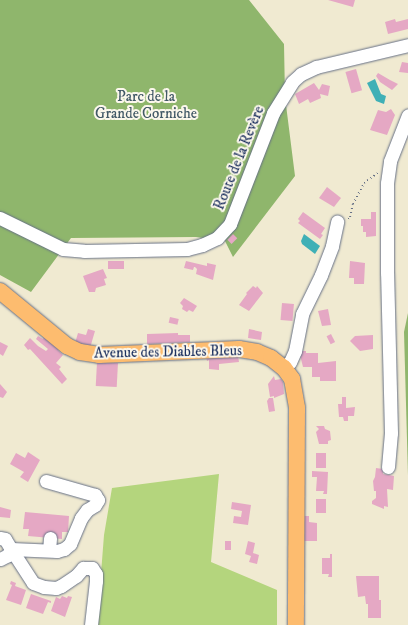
<!DOCTYPE html>
<html>
<head>
<meta charset="utf-8">
<style>
	body { margin:0 }
	#map { position:relative; width:408px; height:625px; overflow:hidden; background:#f0ead1; font-family:"IM FELL DW Pica",serif }
	div>[style] { position:absolute }
	.green>* { inset:0; background:#b4d57d }
	.forest>* { inset:0; background:#8fb66c }
	.water>* { inset:0; background:#3fb0b6 }
	.building>* { inset:0; background:#e5a8c4; transform-origin:0 0 }
	.path>* { height:2px; margin-top:-1px; transform-origin:0; background:repeating-linear-gradient(90deg,#667086 0 1px,transparent 0 4px) }
	.roads { filter:drop-shadow(0 0 1px #667086) drop-shadow(0 0 1px #667086) }
	.minor>* { height:13px; margin:-6.5px; padding:0 6.5px; transform-origin:6.5px; border-radius:6.5px; background:#fff }
	.major>* { height:16px; margin:-8px; padding:0 8px; transform-origin:8px; border-radius:8px; background:#fdbc6f }
	span { translate:-50% -50%; white-space:nowrap; text-align:center; line-height:1.15; -webkit-text-stroke:4px #fbf7ec; paint-order:stroke }
	.park-label { font-size:15px; color:#415866 }
	.street-label { font-size:15px; color:#1b2f5e }
</style>
</head>
<body>
<div id="map">
	<div class="green">
		<div style="clip-path:polygon(219px 474px,211px 562px,277px 590px,277px 625px,97px 625px,104px 535px,112px 488px)"></div>
	</div>
	<div class="forest">
		<div style="clip-path:polygon(0 0,249px 0,284px 44px,285px 97px,295px 176px,233px 257px,225px 241px,196px 237px,71px 238px,31px 292px,0 275px)"></div>
		<div style="clip-path:polygon(408px 313px,408px 476px,404px 332px)"></div>
	</div>
	<div class="water">
		<div style="clip-path:polygon(375px 79px,381px 94px,386px 96px,384px 104px,376px 101px,367px 83px)"></div>
		<div style="clip-path:polygon(304px 234px,320px 246px,315px 254px,302px 244px,301px 241px)"></div>
	</div>
	<div class="building">
		<div style="clip-path:polygon(328px 0,355px 0,353px 7px)"></div>
		<div style="clip-path:polygon(395px 19px,396px 22px,408px 19px,408px 29px,388px 34px,385px 22px)"></div>
		<div style="clip-path:polygon(402px 62px,408px 63px,408px 73px,399px 72px)"></div>
		<div style="left:356px;top:69px;width:22px;height:11px;rotate:74deg"></div>
		<div style="clip-path:polygon(378px 73px,390px 80px,398px 84px,392px 90px,380px 82px,376px 76px)"></div>
		<div style="clip-path:polygon(314px 83px,319px 90px,322px 84px,330px 86px,328px 96px,320px 94px,321px 98px,310px 103px,308px 99px,299px 104px,295px 94px)"></div>
		<div style="clip-path:polygon(391px 109px,395px 115px,387px 135px,370px 130px,378px 110px,386px 112px)"></div>
		<div style="clip-path:polygon(327px 187px,341px 198px,334px 207px,319px 198px)"></div>
		<div style="clip-path:polygon(303px 212px,325px 228px,321px 234px,323px 235px,320px 239px,298px 223px,300px 221px,298px 219px)"></div>
		<div style="clip-path:polygon(371px 212px,376px 212px,376px 236px,366px 237px,366px 232px,363px 232px,363px 226px,361px 226px,361px 219px,371px 219px)"></div>
		<div style="left:233px;top:234px;width:6px;height:8px;rotate:45deg"></div>
		<div style="left:108px;top:261px;width:16px;height:8px"></div>
		<div style="clip-path:polygon(186px 261px,207px 266px,207px 263px,216px 265px,213px 280px,196px 274px,197px 269px,195px 267px,194px 267px,193px 270px,184px 268px)"></div>
		<div style="clip-path:polygon(350px 261px,365px 263px,364px 284px,354px 284px,354px 278px,349px 278px)"></div>
		<div style="clip-path:polygon(103px 269px,107px 278px,104px 279px,106px 285px,96px 288px,95px 292px,89px 292px,83px 276px)"></div>
		<div style="clip-path:polygon(253px 286px,256px 288px,257px 286px,263px 293px,249px 311px,239px 305px,247px 294px,246px 293px)"></div>
		<div style="clip-path:polygon(184px 298px,197px 306px,193px 312px,189px 310px,187px 312px,182px 309px,183px 306px,180px 303px)"></div>
		<div style="left:282px;top:303px;width:12px;height:17px;rotate:5deg"></div>
		<div style="clip-path:polygon(328px 309px,331px 325px,322px 326px,318px 311px)"></div>
		<div style="left:170px;top:317px;width:9px;height:6px;rotate:13deg"></div>
		<div style="clip-path:polygon(88px 329px,95px 331px,90px 348px,75px 343px,78px 333px,86px 335px)"></div>
		<div style="clip-path:polygon(249px 329px,262px 332px,261px 340px,248px 338px)"></div>
		<div style="clip-path:polygon(178px 333px,178px 335px,190px 335px,190px 342px,147px 344px,147px 334px)"></div>
		<div style="left:331px;top:334px;width:9px;height:5px;rotate:63deg"></div>
		<div style="clip-path:polygon(373px 335px,373px 349px,360px 351px,350px 341px,355px 336px)"></div>
		<div style="clip-path:polygon(38px 336px,43px 339px,44px 337px,59px 349px,58px 350px,63px 355px,56px 363px,61px 367px,59px 369px,67px 379px,62px 384px,30px 349px,28px 350px,24px 345px,30px 338px,38px 346px,46px 351px,48px 349px,36px 339px)"></div>
		<div style="clip-path:polygon(0 342px,8px 346px,3px 356px,0 354px)"></div>
		<div style="clip-path:polygon(299px 351px,306px 351px,306px 353px,318px 353px,318px 363px,336px 361px,336px 381px,320px 381px,320px 377px,312px 377px,312px 367px,303px 367px)"></div>
		<div style="clip-path:polygon(238px 356px,239px 362px,219px 364px,219px 370px,209px 369px,209px 360px,207px 361px,206px 357px)"></div>
		<div style="left:97px;top:362px;width:21px;height:24px;rotate:3deg"></div>
		<div style="clip-path:polygon(274px 376px,275px 380px,281px 379px,283px 382px,284px 394px,274px 398px,274px 396px,270px 397px,268px 384px)"></div>
		<div style="clip-path:polygon(0 384px,7px 392px,3px 398px,0 397px)"></div>
		<div style="clip-path:polygon(342px 397px,346px 397px,346px 408px,355px 407px,354px 416px,348px 416px,348px 421px,344px 421px,343px 417px,339px 417px,338px 404px,342px 404px)"></div>
		<div style="clip-path:polygon(269px 398px,273px 398px,275px 411px,269px 412px,267px 401px)"></div>
		<div style="clip-path:polygon(316px 426px,324px 426px,325px 429px,330px 431px,331px 440px,328px 441px,328px 444px,319px 444px,316px 432px,319px 429px)"></div>
		<div style="clip-path:polygon(28px 452px,40px 460px,28px 482px,20px 477px,24px 472px,10px 464px,16px 453px,25px 458px)"></div>
		<div style="left:316px;top:453px;width:10px;height:15px"></div>
		<div style="clip-path:polygon(376px 468px,383px 469px,383px 474px,394px 476px,393px 490px,387px 489px,388px 507px,384px 506px,384px 509px,372px 504px,372px 501px,376px 498px,376px 491px,374px 491px,373px 481px,375px 477px)"></div>
		<div style="clip-path:polygon(312px 471px,328px 472px,327px 494px,323px 494px,324px 491px,316px 491px,317px 477px,312px 477px)"></div>
		<div style="left:316px;top:499px;width:10px;height:14px"></div>
		<div style="clip-path:polygon(232px 502px,251px 505px,248px 525px,233px 523px,234px 516px,241px 517px,242px 511px,231px 509px)"></div>
		<div style="clip-path:polygon(0 507px,11px 510px,10px 518px,0 517px)"></div>
		<div style="clip-path:polygon(25px 512px,69px 516px,68px 532px,62px 532px,62px 539px,28px 536px,29px 529px,23px 529px)"></div>
		<div style="clip-path:polygon(303px 516px,309px 516px,309px 522px,317px 523px,317px 541px,304px 541px)"></div>
		<div style="left:225px;top:541px;width:6px;height:9px"></div>
		<div style="clip-path:polygon(248px 541px,255px 543px,253px 553px,259px 555px,257px 564px,249px 562px,251px 556px,245px 554px)"></div>
		<div style="clip-path:polygon(330px 554px,332px 554px,332px 577px,328px 577px,329px 574px,322px 574px,322px 558px,330px 558px)"></div>
		<div style="clip-path:polygon(356px 576px,379px 576px,379px 600px,381px 600px,381px 618px,368px 618px,368px 604px,366px 604px,365px 596px,358px 597px)"></div>
		<div style="clip-path:polygon(11px 581px,16px 583px,15px 586px,26px 590px,21px 605px,6px 600px,12px 585px,10px 584px)"></div>
		<div style="clip-path:polygon(31px 594px,51px 601px,51px 603px,48px 602px,43px 614px,26px 608px)"></div>
		<div style="clip-path:polygon(62px 596px,67px 598px,68px 596px,72px 597px,65px 617px,51px 611px,56px 597px,60px 599px)"></div>
	</div>
	<div class="path">
		<div style="left:348px;top:219px;width:3px;rotate:-45deg"></div>
		<div style="left:350px;top:217px;width:13px;rotate:-77deg"></div>
		<div style="left:353px;top:204px;width:24px;rotate:-62deg"></div>
		<div style="left:364px;top:183px;width:17px;rotate:-36deg"></div>
	</div>
	<div class="roads">
		<div class="minor">
			<div style="left:0;top:218px;width:70px;rotate:26.2deg"></div>
			<div style="left:63px;top:249px;width:21px;rotate:5deg"></div>
			<div style="left:84px;top:251px;width:103px;rotate:-1.1deg"></div>
			<div style="left:187px;top:249px;width:16px;rotate:-15deg"></div>
			<div style="left:202px;top:245px;width:17px;rotate:-25deg"></div>
			<div style="left:217px;top:238px;width:19px;rotate:-47deg"></div>
			<div style="left:230px;top:224px;width:119px;rotate:-68.8deg"></div>
			<div style="left:273px;top:113px;width:36px;rotate:-58deg"></div>
			<div style="left:292px;top:82px;width:12px;rotate:-42deg"></div>
			<div style="left:301px;top:74px;width:17px;rotate:-25deg"></div>
			<div style="left:316px;top:67px;width:95px;rotate:-13.4deg"></div>
			<div style="left:284px;top:368px;width:8px;rotate:-45deg"></div>
			<div style="left:290px;top:362px;width:12px;rotate:-66deg"></div>
			<div style="left:295px;top:351px;width:38px;rotate:-79deg"></div>
			<div style="left:302px;top:314px;width:43px;rotate:-64deg"></div>
			<div style="left:321px;top:275px;width:31px;rotate:-69deg"></div>
			<div style="left:332px;top:246px;width:25px;rotate:-78deg"></div>
			<div style="left:388px;top:467px;width:34px;rotate:-85deg"></div>
			<div style="left:391px;top:433px;width:160px;rotate:-91.4deg"></div>
			<div style="left:387px;top:273px;width:90px;rotate:-90deg"></div>
			<div style="left:387px;top:183px;width:22px;rotate:-82deg"></div>
			<div style="left:390px;top:161px;width:49px;rotate:-68.6deg"></div>
			<div style="left:0;top:538px;width:5px;rotate:11deg"></div>
			<div style="left:5px;top:539px;width:12px;rotate:59deg"></div>
			<div style="left:11px;top:549px;width:7px;rotate:117deg"></div>
			<div style="left:8px;top:555px;width:9px;rotate:153deg"></div>
			<div style="left:11px;top:549px;width:46px;rotate:2.5deg"></div>
			<div style="left:57px;top:551px;width:7px;rotate:-16deg"></div>
			<div style="left:64px;top:549px;width:8px;rotate:-40deg"></div>
			<div style="left:70px;top:544px;width:28px;rotate:-67deg"></div>
			<div style="left:81px;top:518px;width:10px;rotate:-53deg"></div>
			<div style="left:87px;top:510px;width:9px;rotate:-32deg"></div>
			<div style="left:95px;top:505px;width:6px;rotate:-59deg"></div>
			<div style="left:98px;top:500px;width:6px;rotate:-121deg"></div>
			<div style="left:95px;top:495px;width:51px;rotate:-164.1deg"></div>
			<div style="left:11px;top:549px;width:40px;rotate:57.1deg"></div>
			<div style="left:33px;top:583px;width:12px;rotate:20deg"></div>
			<div style="left:44px;top:587px;width:12px;rotate:5deg"></div>
			<div style="left:56px;top:588px;width:5px;rotate:-22deg"></div>
			<div style="left:61px;top:586px;width:18px;rotate:-34deg"></div>
			<div style="left:76px;top:576px;width:11px;rotate:-49deg"></div>
			<div style="left:83px;top:568px;width:9px"></div>
			<div style="left:92px;top:568px;width:7px;rotate:56deg"></div>
			<div style="left:96px;top:574px;width:7px;rotate:90deg"></div>
			<div style="left:96px;top:581px;width:44px;rotate:96.5deg"></div>
			<div style="left:49px;top:550px;width:12px;rotate:-85deg"></div>
		</div>
		<div class="major">
			<div style="left:0;top:291px;width:87px;rotate:39.4deg"></div>
			<div style="left:67px;top:346px;width:14px;rotate:25deg"></div>
			<div style="left:80px;top:352px;width:19px;rotate:9deg"></div>
			<div style="left:99px;top:355px;width:140px;rotate:-2.5deg"></div>
			<div style="left:239px;top:349px;width:18px;rotate:9deg"></div>
			<div style="left:257px;top:352px;width:15px;rotate:23deg"></div>
			<div style="left:271px;top:358px;width:16px;rotate:38deg"></div>
			<div style="left:284px;top:368px;width:14px;rotate:54deg"></div>
			<div style="left:292px;top:379px;width:29px;rotate:80deg"></div>
			<div style="left:297px;top:408px;width:217px;rotate:90.3deg"></div>
		</div>
	</div>
	<div class="park-label">
		<span style="left:146px;top:105px">Parc de la<br>Grande Corniche</span>
	</div>
	<div class="street-label">
		<span style="left:239px;top:158px;rotate:-68deg">Route de la Revère</span>
		<span style="left:168px;top:352px;rotate:-1deg">Avenue des Diables Bleus</span>
	</div>
</div>
</body>
</html>
